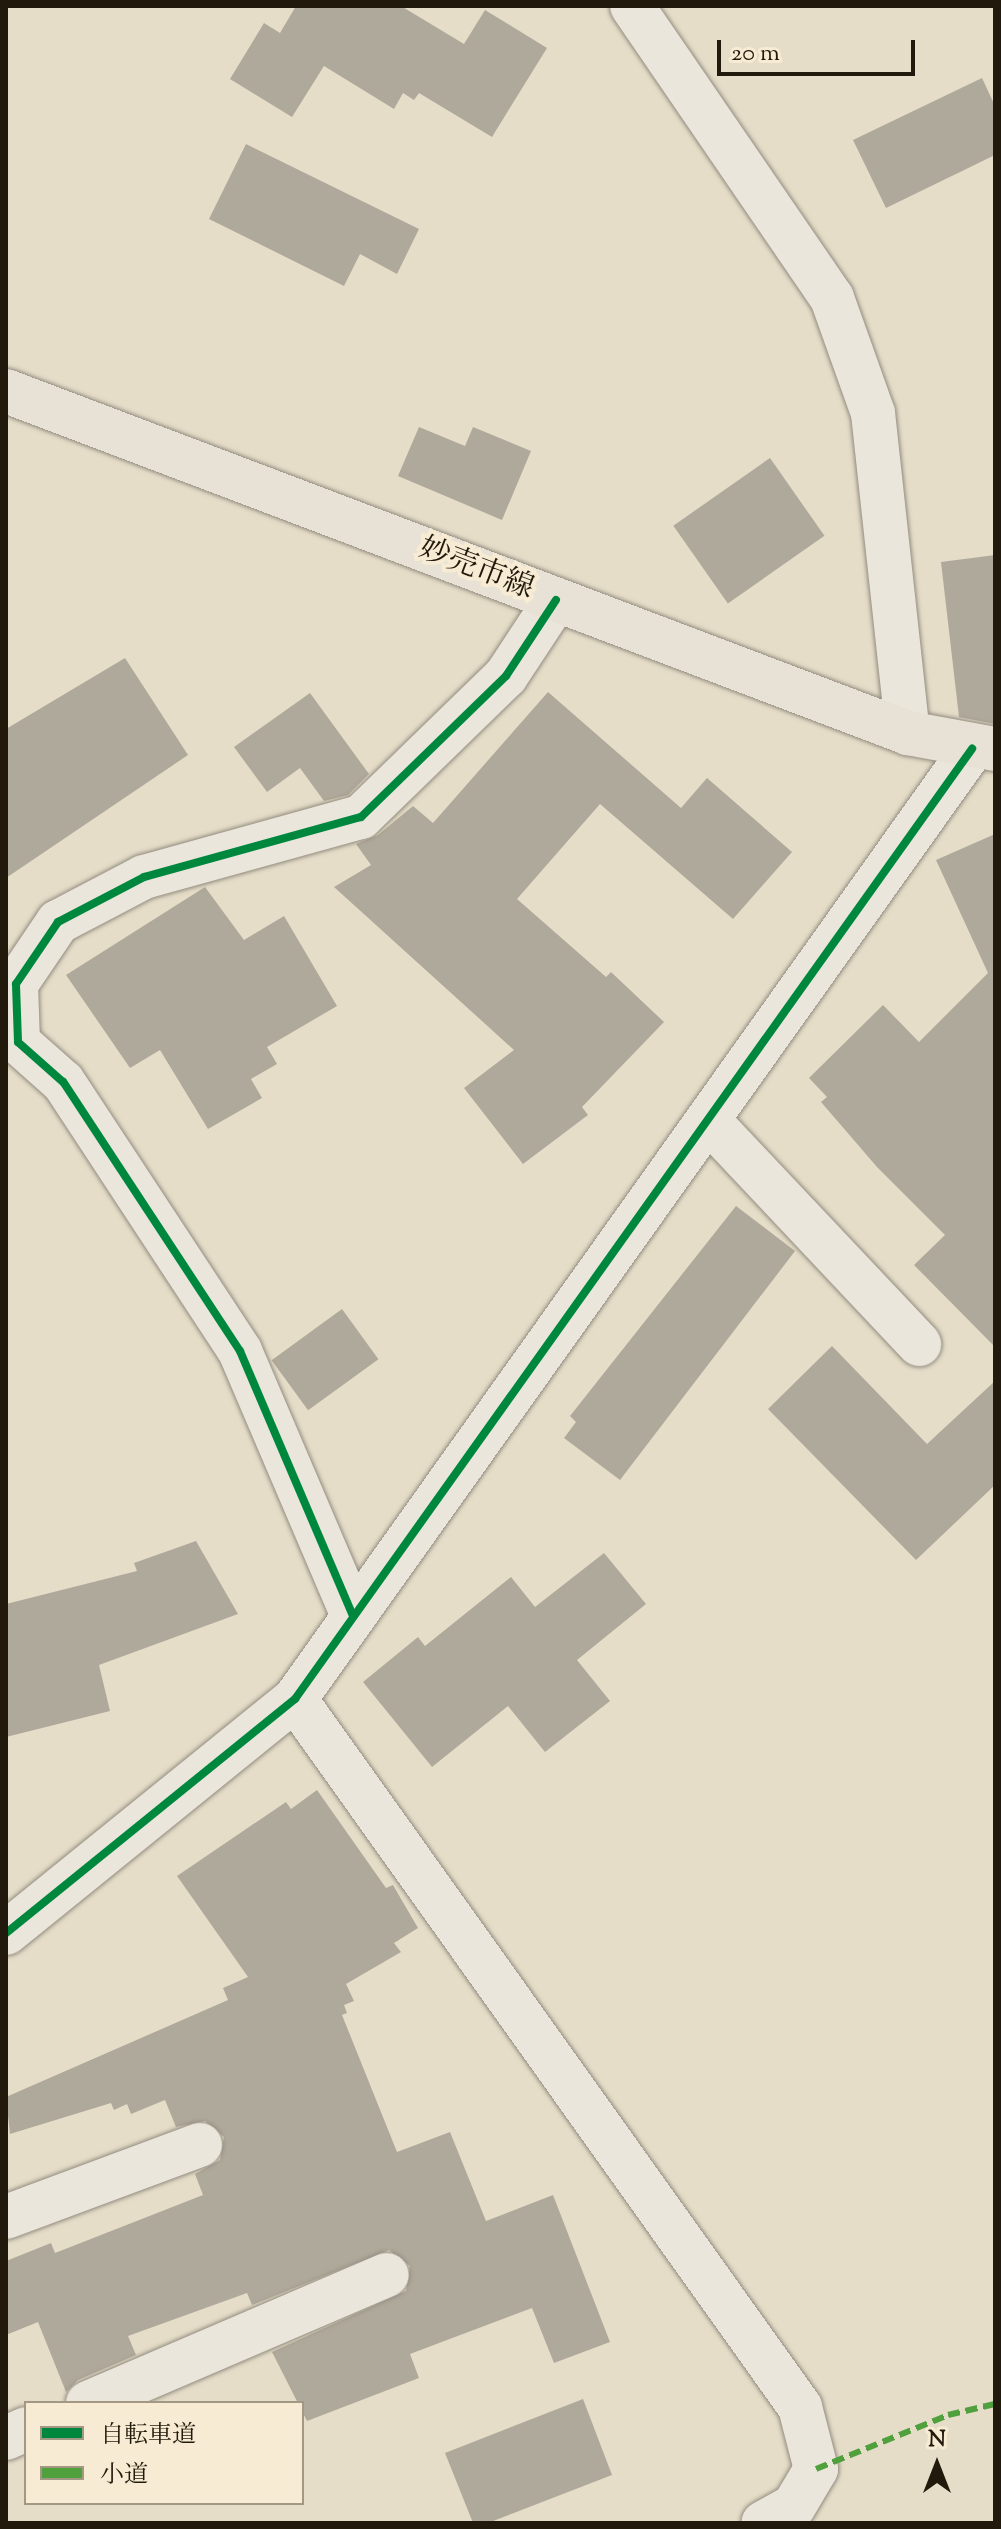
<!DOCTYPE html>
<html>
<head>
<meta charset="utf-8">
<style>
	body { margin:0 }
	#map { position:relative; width:1001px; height:2529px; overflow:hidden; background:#e6ddc9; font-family:"Sorts Mill Goudy","Noto Serif JP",serif }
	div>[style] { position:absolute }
	.building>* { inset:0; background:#afa99b; transform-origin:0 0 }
	.roads { filter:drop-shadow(0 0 2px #928c7f) drop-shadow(0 0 2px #928c7f) }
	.minor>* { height:44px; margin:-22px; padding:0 22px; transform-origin:22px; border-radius:22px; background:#eae6dc }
	.major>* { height:44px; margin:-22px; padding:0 22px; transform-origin:22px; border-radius:22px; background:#e7e1d6 }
	.quiet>* { height:6px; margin-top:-3px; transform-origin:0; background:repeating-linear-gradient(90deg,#50a13e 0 12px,transparent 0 18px) }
	.cycleway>* { height:8px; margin:-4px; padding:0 4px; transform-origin:4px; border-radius:4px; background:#00873e }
	span { translate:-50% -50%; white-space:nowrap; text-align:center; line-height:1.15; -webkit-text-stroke:8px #f7ecd3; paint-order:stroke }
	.street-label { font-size:30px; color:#22190d }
	.frame { position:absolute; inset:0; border:8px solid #22190d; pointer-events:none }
	.legend { position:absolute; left:24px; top:2401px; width:280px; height:104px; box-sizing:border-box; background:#f7ecd3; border:2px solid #a29884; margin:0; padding:10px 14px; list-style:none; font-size:24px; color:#22190d }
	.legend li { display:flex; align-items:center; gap:16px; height:40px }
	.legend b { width:40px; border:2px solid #a29884 }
	.north { position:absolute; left:897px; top:2425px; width:80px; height:80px; -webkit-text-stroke:6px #f7ecd3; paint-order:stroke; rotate:0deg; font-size:22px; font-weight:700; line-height:32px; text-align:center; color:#22190d }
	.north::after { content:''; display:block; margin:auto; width:28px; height:36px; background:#22190d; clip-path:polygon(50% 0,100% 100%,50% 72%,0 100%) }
	.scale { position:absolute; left:717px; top:40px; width:198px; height:36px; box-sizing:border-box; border:4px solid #22190d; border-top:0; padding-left:10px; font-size:24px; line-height:28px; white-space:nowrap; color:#22190d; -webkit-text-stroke:6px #f7ecd3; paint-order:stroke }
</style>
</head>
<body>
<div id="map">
	<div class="building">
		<div style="clip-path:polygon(296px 6px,401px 6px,464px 44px,485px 10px,547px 48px,492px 137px,419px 93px,414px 100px,403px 93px,394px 109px,324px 66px,292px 117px,230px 79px,264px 23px,280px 33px)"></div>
		<div style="clip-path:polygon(982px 78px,995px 106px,995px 155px,886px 208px,853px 140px)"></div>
		<div style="clip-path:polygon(246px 144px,419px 229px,397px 274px,360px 254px,344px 286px,209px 219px)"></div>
		<div style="clip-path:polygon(419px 427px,465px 446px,473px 427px,531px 451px,502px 520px,398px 476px)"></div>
		<div style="left:770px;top:458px;width:95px;height:118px;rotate:55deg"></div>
		<div style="clip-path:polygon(995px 555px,995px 724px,959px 717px,941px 562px)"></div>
		<div style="clip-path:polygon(125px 658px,188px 755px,6px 878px,6px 729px)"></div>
		<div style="clip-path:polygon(548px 692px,681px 808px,707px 778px,792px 852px,733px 919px,600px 804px,517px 899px,606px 977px,611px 972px,664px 1022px,582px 1107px,588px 1115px,523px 1164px,464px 1088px,514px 1050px,334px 887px,371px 865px,356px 844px,378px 835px,413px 806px,433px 823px)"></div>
		<div style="clip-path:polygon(310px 693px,369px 774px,348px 795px,324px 801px,300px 768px,267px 792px,234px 747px)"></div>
		<div style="clip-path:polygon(995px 834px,995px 1347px,914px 1265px,945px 1235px,877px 1167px,821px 1102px,827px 1097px,809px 1078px,883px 1005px,919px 1042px,988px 973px,936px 860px)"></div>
		<div style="clip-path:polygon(205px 887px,244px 940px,284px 916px,337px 1006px,267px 1047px,277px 1064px,251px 1079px,262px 1098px,208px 1129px,160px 1050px,130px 1068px,66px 975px)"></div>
		<div style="clip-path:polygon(736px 1206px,795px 1251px,620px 1480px,564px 1438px,576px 1422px,570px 1416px)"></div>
		<div style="left:342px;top:1309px;width:62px;height:87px;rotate:54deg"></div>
		<div style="clip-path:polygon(832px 1346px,927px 1444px,995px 1381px,995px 1485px,916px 1560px,768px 1409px)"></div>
		<div style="clip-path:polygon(196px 1541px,238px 1614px,99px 1665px,110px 1711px,6px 1737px,6px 1604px,137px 1571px,134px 1563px)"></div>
		<div style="clip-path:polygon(604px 1553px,646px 1604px,577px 1660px,610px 1701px,545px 1752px,508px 1706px,432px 1767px,363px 1682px,418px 1637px,425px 1646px,511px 1577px,535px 1607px)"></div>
		<div style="clip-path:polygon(317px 1790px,386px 1888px,393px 1885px,418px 1928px,394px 1943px,401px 1952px,346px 1984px,354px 2001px,344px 2005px,347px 2013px,342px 2015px,397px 2152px,450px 2132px,486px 2221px,553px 2195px,610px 2342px,554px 2363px,532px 2308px,410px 2354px,419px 2378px,307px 2421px,272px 2352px,406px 2291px,410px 2266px,389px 2250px,252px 2305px,247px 2293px,128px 2336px,136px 2355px,78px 2380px,66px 2392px,38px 2322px,6px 2335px,6px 2261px,51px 2243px,55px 2253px,203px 2195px,195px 2174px,220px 2160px,224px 2137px,205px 2121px,176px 2127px,165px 2100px,131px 2114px,127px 2104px,114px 2110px,111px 2103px,10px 2134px,6px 2097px,228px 2000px,223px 1988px,248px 1977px,177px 1876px,286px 1802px,291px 1809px)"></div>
		<div style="clip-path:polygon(583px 2399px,612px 2475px,488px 2523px,473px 2523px,445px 2453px)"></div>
	</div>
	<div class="roads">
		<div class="minor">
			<div style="left:632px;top:6px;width:354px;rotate:55.6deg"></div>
			<div style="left:832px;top:298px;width:122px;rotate:70.4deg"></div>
			<div style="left:873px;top:413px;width:322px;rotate:83.8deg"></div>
			<div style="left:708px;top:1120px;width:308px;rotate:46.7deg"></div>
			<div style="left:353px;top:1616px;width:288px;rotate:-113.1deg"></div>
			<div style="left:240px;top:1351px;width:322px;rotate:-123.3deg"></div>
			<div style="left:63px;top:1082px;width:60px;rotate:-138.4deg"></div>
			<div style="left:18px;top:1042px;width:58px;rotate:-92deg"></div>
			<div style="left:16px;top:984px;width:75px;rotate:-55.9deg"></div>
			<div style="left:58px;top:922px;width:97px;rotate:-27.6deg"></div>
			<div style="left:144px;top:877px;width:225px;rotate:-15.5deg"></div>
			<div style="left:361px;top:817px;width:202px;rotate:-44.2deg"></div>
			<div style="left:506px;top:676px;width:91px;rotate:-56.7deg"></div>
			<div style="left:295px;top:1699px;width:870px;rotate:54.5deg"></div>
			<div style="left:800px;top:2407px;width:64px;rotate:75.5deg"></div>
			<div style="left:816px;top:2469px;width:43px;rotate:120.7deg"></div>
			<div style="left:794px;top:2506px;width:35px;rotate:151deg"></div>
			<div style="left:6px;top:1933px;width:372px;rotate:-39deg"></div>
			<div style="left:295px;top:1699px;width:1167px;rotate:-54.53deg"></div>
			<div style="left:6px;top:2217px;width:207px;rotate:-20.4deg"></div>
			<div style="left:88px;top:2403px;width:325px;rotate:-23.2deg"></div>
			<div style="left:6px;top:2438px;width:22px;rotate:-24deg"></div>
		</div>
		<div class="major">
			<div style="left:6px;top:391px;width:965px;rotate:20.76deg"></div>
			<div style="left:908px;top:733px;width:88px;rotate:10.4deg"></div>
		</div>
	</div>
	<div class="quiet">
		<div style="left:816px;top:2469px;width:143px;rotate:-22.2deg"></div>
		<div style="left:948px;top:2415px;width:48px;rotate:-13.2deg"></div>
	</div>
	<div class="cycleway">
		<div style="left:353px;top:1616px;width:288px;rotate:-113.1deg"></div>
		<div style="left:240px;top:1351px;width:322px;rotate:-123.3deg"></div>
		<div style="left:63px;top:1082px;width:60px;rotate:-138.4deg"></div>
		<div style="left:18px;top:1042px;width:58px;rotate:-92deg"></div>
		<div style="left:16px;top:984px;width:75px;rotate:-55.9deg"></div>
		<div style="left:58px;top:922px;width:97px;rotate:-27.6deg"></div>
		<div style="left:144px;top:877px;width:225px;rotate:-15.5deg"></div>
		<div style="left:361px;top:817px;width:202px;rotate:-44.2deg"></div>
		<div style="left:506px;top:676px;width:91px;rotate:-56.7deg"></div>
		<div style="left:6px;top:1933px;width:372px;rotate:-39deg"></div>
		<div style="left:295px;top:1699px;width:1167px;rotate:-54.53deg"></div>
	</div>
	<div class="street-label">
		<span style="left:476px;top:570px;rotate:21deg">妙売市線</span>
	</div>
	<div class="frame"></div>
	<ul class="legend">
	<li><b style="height:10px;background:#00873e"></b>自転車道</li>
	<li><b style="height:10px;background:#50a13e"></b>小道</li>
	</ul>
	<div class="north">N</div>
	<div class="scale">20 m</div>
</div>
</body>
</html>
